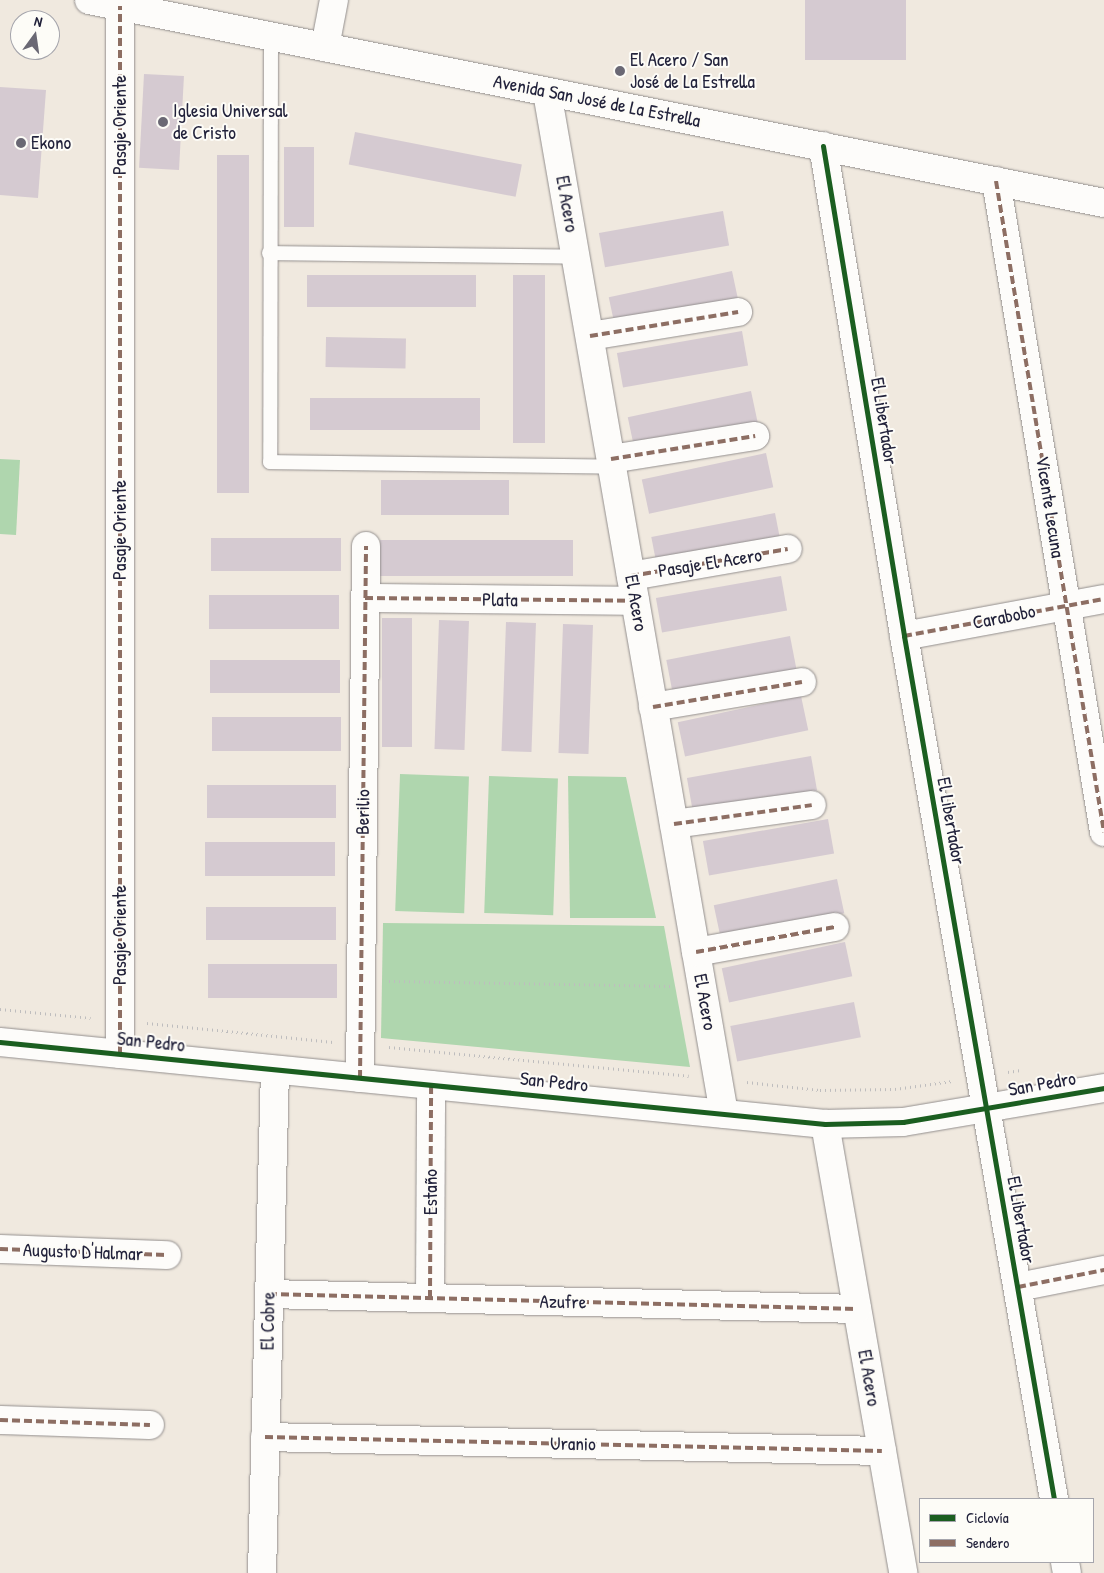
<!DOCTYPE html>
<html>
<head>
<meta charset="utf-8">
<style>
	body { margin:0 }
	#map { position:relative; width:1104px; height:1573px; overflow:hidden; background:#f0e9df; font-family:"Patrick Hand",sans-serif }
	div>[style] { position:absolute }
	.green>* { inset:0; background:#afd6ae; transform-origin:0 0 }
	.building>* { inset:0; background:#d5cad1; transform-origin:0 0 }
	.path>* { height:3px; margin-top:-1.5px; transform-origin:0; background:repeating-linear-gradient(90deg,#bebdbe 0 1px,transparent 0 5px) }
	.roads { filter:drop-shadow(0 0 1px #938f8e) drop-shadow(0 0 1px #938f8e) }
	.lane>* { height:14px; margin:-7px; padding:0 7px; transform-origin:7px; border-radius:7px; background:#fdfcfa }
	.street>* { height:28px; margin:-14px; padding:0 14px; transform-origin:14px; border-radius:14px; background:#fdfcfa }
	.secondary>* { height:28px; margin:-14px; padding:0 14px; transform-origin:14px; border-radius:14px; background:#fdfcfa }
	.quiet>* { height:4px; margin-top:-2px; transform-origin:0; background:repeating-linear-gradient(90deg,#8d6e63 0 8px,transparent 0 12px) }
	.cycleway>* { height:5px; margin:-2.5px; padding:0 2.5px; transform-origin:2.5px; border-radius:2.5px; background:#1b5e20 }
	.dots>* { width:14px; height:14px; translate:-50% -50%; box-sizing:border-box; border:2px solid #fdfcf7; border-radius:50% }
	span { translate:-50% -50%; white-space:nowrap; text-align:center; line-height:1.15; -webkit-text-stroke:4px #fdfcf7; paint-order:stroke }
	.poi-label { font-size:19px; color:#22223b }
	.left { translate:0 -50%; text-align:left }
	.street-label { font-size:19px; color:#22223b }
	.legend { position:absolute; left:919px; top:1498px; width:175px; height:65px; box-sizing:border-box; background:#fdfcf7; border:1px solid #a5a5ac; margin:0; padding:6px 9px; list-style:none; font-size:15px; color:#22223b }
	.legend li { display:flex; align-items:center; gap:10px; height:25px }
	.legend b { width:25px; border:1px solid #a5a5ac }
	.north { position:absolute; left:10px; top:10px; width:50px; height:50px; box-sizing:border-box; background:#fdfcf7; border:1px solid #a5a5ac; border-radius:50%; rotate:14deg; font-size:14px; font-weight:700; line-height:20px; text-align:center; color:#22223b }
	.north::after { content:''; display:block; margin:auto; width:18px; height:22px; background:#6a6874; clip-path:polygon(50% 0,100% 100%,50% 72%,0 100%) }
</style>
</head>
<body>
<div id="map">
	<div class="green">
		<div style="left:0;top:459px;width:20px;height:75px;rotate:3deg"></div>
		<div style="left:400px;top:774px;width:69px;height:137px;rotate:2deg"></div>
		<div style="left:489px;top:776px;width:69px;height:137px;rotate:2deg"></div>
		<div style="clip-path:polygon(568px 776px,626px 777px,656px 918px,570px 918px)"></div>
		<div style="clip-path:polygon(383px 923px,664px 926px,690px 1067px,381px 1038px)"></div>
	</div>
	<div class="building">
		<div style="left:805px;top:0;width:101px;height:60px"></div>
		<div style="left:144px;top:74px;width:40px;height:94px;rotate:3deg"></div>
		<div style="clip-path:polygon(0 87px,46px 90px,38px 198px,0 195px)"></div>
		<div style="left:355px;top:132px;width:170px;height:33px;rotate:11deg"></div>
		<div style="left:284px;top:147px;width:30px;height:80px"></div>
		<div style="left:217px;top:155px;width:32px;height:338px"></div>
		<div style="left:723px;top:211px;width:35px;height:126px;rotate:80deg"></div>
		<div style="left:732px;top:271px;width:35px;height:126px;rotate:78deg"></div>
		<div style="left:307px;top:275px;width:169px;height:32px"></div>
		<div style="left:513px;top:275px;width:32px;height:168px"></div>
		<div style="left:742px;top:331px;width:35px;height:127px;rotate:80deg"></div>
		<div style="left:326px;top:337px;width:80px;height:30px;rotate:1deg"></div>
		<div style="left:751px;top:391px;width:35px;height:126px;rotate:78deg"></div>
		<div style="left:310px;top:398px;width:170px;height:32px"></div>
		<div style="left:766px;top:453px;width:35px;height:127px;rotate:78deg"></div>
		<div style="left:509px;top:480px;width:35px;height:128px;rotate:90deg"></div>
		<div style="left:775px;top:513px;width:36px;height:126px;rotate:79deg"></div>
		<div style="left:211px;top:538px;width:130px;height:33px"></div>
		<div style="left:573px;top:540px;width:36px;height:193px;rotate:90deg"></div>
		<div style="left:781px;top:576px;width:35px;height:127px;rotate:80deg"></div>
		<div style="left:209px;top:595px;width:130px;height:34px"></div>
		<div style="left:382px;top:618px;width:30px;height:129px"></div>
		<div style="left:439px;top:620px;width:30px;height:129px;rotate:2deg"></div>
		<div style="left:506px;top:622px;width:30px;height:129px;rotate:2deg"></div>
		<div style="left:563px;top:624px;width:30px;height:129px;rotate:2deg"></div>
		<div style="left:790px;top:636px;width:36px;height:126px;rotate:79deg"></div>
		<div style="left:210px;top:660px;width:130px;height:33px"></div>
		<div style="left:801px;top:696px;width:35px;height:126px;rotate:78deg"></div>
		<div style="left:212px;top:717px;width:129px;height:34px"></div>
		<div style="left:811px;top:756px;width:35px;height:126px;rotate:80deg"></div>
		<div style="left:207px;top:785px;width:129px;height:33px"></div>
		<div style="left:828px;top:819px;width:35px;height:127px;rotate:80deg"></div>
		<div style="left:205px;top:842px;width:130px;height:34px"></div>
		<div style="left:837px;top:879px;width:35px;height:126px;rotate:78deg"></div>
		<div style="left:206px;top:907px;width:130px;height:33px"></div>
		<div style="left:845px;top:942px;width:35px;height:126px;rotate:78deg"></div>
		<div style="left:208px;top:964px;width:129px;height:34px"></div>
		<div style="left:854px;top:1002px;width:36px;height:126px;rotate:79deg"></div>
	</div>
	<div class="path">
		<div style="left:389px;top:981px;width:284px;rotate:1deg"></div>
		<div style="left:0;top:1009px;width:91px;rotate:5.6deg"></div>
		<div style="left:147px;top:1023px;width:187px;rotate:5.8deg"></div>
		<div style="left:389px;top:1047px;width:301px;rotate:5.5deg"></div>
		<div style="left:1008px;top:1072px;width:13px;rotate:-9deg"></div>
		<div style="left:747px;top:1082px;width:73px;rotate:6.3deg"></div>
		<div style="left:820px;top:1090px;width:75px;rotate:-0.8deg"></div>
		<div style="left:895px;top:1089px;width:58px;rotate:-8deg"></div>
	</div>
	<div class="roads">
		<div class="lane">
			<div style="left:271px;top:37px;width:425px;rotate:90.1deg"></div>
			<div style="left:270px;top:462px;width:342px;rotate:0.8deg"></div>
			<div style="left:269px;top:253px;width:307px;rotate:0.7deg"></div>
		</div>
		<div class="street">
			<div style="left:325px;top:47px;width:48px;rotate:-79.2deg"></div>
			<div style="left:547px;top:92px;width:1037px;rotate:80.17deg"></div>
			<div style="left:823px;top:146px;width:497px;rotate:80.6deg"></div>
			<div style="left:904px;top:636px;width:876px;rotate:80.14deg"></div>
			<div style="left:996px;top:181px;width:660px;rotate:80.58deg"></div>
			<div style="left:590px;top:336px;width:150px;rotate:-9.2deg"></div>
			<div style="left:611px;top:459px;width:146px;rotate:-9.1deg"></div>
			<div style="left:631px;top:576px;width:159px;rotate:-9.8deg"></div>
			<div style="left:365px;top:598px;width:270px;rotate:0.6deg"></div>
			<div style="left:904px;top:636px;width:203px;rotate:-10.5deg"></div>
			<div style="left:653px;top:707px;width:151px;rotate:-9.5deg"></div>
			<div style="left:674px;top:824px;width:139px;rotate:-7.8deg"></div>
			<div style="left:696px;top:952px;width:141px;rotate:-10.2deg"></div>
			<div style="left:120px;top:1054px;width:1048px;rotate:-90deg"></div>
			<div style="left:360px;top:1078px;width:532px;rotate:-89.35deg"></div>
			<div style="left:825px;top:1124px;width:456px;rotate:80.1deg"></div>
			<div style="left:0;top:1249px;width:167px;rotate:2.1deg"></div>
			<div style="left:1018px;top:1287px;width:88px;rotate:-11.2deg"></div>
			<div style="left:269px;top:1294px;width:588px;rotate:1.46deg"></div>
			<div style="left:430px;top:1298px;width:213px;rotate:-89.7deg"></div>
			<div style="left:0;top:1420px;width:150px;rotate:1.9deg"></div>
			<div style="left:265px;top:1437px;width:617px;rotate:1.3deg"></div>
			<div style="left:1065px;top:1562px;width:11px;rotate:80deg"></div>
			<div style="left:262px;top:1573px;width:503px;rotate:-88.52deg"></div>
		</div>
		<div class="secondary">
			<div style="left:89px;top:0;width:1035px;rotate:11.31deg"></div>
			<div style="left:0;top:1042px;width:829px;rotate:5.68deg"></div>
			<div style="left:825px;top:1124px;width:78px;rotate:-1.5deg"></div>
			<div style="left:903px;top:1122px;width:204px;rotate:-9.6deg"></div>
		</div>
	</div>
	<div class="quiet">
		<div style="left:996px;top:181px;width:660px;rotate:80.58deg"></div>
		<div style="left:590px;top:336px;width:150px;rotate:-9.2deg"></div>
		<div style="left:611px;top:459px;width:146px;rotate:-9.1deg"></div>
		<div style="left:631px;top:576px;width:159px;rotate:-9.8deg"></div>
		<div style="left:365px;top:598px;width:270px;rotate:0.6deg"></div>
		<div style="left:904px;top:636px;width:203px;rotate:-10.5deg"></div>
		<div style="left:653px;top:707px;width:151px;rotate:-9.5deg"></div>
		<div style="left:674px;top:824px;width:139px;rotate:-7.8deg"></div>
		<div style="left:696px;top:952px;width:141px;rotate:-10.2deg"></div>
		<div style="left:120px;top:1054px;width:1048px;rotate:-90deg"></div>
		<div style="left:360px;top:1078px;width:532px;rotate:-89.35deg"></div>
		<div style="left:0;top:1249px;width:167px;rotate:2.1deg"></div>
		<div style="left:1018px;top:1287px;width:88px;rotate:-11.2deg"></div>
		<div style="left:269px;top:1294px;width:588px;rotate:1.46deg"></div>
		<div style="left:430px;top:1298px;width:213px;rotate:-89.7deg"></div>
		<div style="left:0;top:1420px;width:150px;rotate:1.9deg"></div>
		<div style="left:265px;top:1437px;width:617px;rotate:1.3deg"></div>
	</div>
	<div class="cycleway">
		<div style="left:823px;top:146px;width:497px;rotate:80.6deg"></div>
		<div style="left:904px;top:636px;width:876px;rotate:80.14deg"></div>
		<div style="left:0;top:1042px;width:829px;rotate:5.68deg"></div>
		<div style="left:825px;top:1124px;width:78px;rotate:-1.5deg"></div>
		<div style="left:903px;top:1122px;width:204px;rotate:-9.6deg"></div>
	</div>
	<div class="dots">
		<div style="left:620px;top:71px;background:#6a6874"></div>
		<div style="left:163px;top:122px;background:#6a6874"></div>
		<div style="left:21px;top:143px;background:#6a6874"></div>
	</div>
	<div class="poi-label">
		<span class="left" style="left:630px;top:71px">El Acero / San<br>José de La Estrella</span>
		<span class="left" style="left:173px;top:122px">Iglesia Universal<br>de Cristo</span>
		<span class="left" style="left:31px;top:143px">Ekono</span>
	</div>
	<div class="street-label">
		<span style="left:597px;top:101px;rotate:11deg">Avenida San José de La Estrella</span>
		<span style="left:120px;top:125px;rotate:-90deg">Pasaje Oriente</span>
		<span style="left:567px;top:204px;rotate:80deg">El Acero</span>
		<span style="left:884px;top:421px;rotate:81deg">El Libertador</span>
		<span style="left:1050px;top:507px;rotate:81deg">Vicente Lecuna</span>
		<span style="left:120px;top:530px;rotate:-90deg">Pasaje Oriente</span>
		<span style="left:710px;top:563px;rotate:-9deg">Pasaje El Acero</span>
		<span style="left:500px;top:600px;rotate:1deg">Plata</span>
		<span style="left:636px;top:603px;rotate:80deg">El Acero</span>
		<span style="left:1004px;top:617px;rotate:-11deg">Carabobo</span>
		<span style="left:363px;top:812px;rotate:-89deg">Berilio</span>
		<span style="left:951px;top:821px;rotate:80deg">El Libertador</span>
		<span style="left:120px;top:935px;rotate:-90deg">Pasaje Oriente</span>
		<span style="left:705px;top:1002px;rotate:80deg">El Acero</span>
		<span style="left:151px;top:1042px;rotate:6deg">San Pedro</span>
		<span style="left:554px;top:1082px;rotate:6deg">San Pedro</span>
		<span style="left:1042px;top:1084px;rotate:-10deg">San Pedro</span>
		<span style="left:431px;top:1192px;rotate:-90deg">Estaño</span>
		<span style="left:1021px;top:1220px;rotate:80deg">El Libertador</span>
		<span style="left:83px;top:1252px;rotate:2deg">Augusto D'Halmar</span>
		<span style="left:563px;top:1302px;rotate:1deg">Azufre</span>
		<span style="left:268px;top:1321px;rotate:-89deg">El Cobre</span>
		<span style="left:869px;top:1378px;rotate:80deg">El Acero</span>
		<span style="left:573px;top:1444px;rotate:1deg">Uranio</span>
	</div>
	<ul class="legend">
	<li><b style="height:6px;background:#1b5e20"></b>Ciclovía</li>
	<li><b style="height:6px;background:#8d6e63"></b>Sendero</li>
	</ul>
	<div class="north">N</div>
</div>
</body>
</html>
